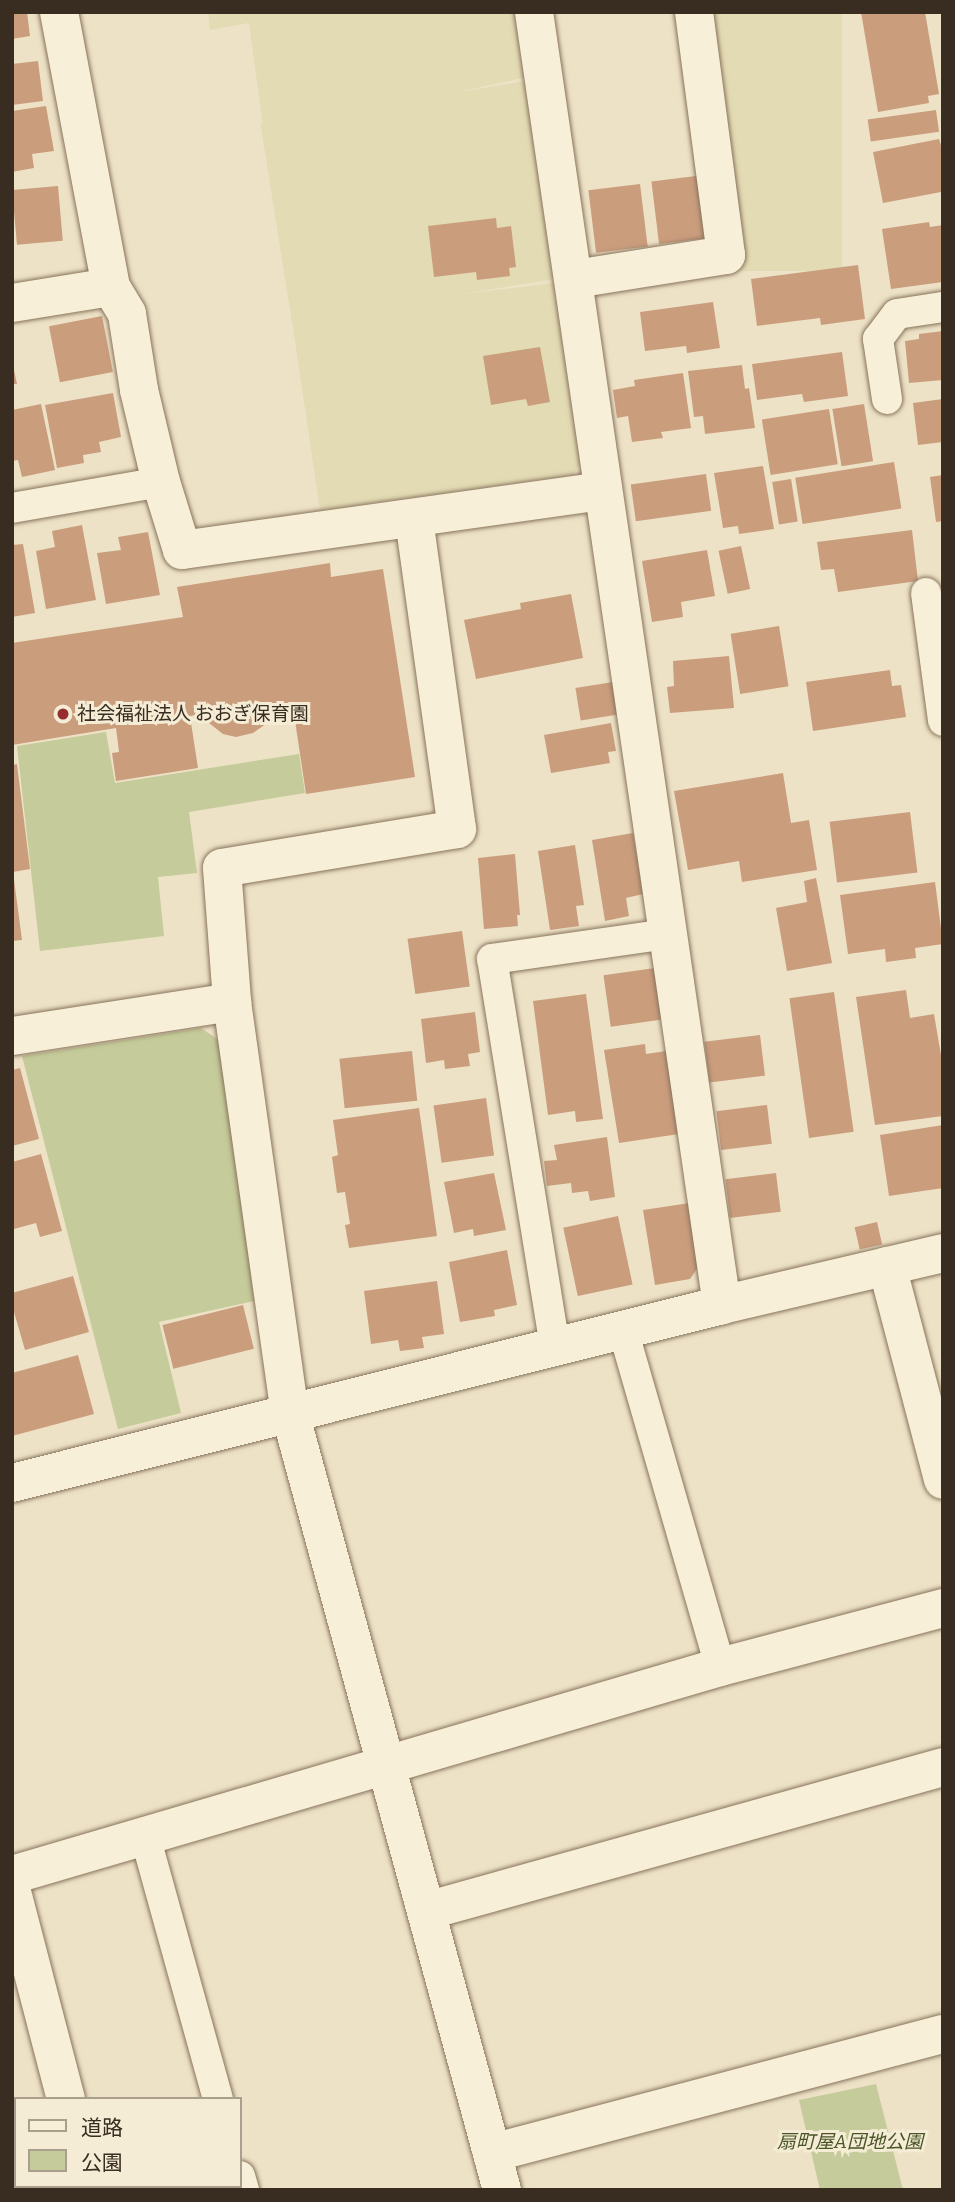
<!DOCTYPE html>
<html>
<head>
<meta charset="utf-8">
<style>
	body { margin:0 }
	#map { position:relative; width:955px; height:2202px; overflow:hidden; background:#ede2c6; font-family:Bitter,"Noto Sans JP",serif }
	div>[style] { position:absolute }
	.farmland>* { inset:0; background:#e3dbb4; transform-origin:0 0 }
	.green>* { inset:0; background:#c5cb9a }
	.building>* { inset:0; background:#ca9d7d; transform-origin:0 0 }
	.roads { filter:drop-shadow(0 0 2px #88745c) drop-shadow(0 0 2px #88745c) }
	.service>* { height:30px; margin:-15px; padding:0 15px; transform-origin:15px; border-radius:15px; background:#f8efd9 }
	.minor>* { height:38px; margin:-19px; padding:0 19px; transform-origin:19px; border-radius:19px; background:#f8efd9 }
	.dots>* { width:19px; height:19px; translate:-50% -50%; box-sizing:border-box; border:4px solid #f5ecd6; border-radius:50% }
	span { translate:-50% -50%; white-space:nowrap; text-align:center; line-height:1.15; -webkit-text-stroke:6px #f5ecd6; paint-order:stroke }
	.poi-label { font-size:19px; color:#392c20 }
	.left { translate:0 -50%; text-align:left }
	.park-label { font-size:19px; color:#495527; font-style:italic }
	.frame { position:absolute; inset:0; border:14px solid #392c20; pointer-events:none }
	.legend { position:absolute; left:14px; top:2097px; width:228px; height:91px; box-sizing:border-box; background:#f5ecd6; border:2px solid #aa9f8d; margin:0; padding:9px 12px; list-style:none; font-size:21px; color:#392c20 }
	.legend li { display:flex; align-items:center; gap:14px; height:35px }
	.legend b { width:35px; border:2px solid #aa9f8d }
</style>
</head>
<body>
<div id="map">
	<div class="farmland">
		<div style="clip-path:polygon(208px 12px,524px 12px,532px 76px,264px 134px,249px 23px,210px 30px)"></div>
		<div style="left:710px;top:12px;width:132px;height:259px"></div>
		<div style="left:533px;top:80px;width:200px;height:276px;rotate:81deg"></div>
		<div style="clip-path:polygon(563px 282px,585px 456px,573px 475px,320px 510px,291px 314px)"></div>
	</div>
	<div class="green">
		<div style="clip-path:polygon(106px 732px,115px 783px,299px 754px,305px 793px,189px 812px,197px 873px,158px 877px,164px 936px,40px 951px,17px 746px)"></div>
		<div style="clip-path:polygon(201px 1028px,223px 1043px,254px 1301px,159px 1322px,181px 1413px,118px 1429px,22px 1056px)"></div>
		<div style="clip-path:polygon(876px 2084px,903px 2190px,820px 2190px,799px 2100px)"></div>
	</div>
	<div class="building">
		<div style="clip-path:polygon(12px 12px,27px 12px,30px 36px,12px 39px)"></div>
		<div style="clip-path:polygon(861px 12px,925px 12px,939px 94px,928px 96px,929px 103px,878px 112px)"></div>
		<div style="clip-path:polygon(38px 61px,43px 101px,12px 105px,12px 64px)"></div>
		<div style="clip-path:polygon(46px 106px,54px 151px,32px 154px,34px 168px,12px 172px,12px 111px)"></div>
		<div style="left:936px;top:110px;width:22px;height:69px;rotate:82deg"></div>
		<div style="clip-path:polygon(939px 139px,943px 152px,941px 192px,883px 203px,873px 152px)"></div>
		<div style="left:704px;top:175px;width:63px;height:53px;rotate:83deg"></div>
		<div style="left:640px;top:184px;width:63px;height:52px;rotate:83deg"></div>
		<div style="left:58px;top:186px;width:55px;height:46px;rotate:85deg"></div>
		<div style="clip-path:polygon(496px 218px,497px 228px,511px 226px,516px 267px,509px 268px,510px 276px,477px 280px,476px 272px,434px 277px,428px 226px)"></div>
		<div style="clip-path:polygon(929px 222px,930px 227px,943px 225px,943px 282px,891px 289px,882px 229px)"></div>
		<div style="clip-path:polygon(858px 265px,865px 319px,821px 325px,820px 318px,757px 326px,751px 279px)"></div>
		<div style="clip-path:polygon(713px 302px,720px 348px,687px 353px,686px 346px,645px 351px,640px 312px)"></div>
		<div style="left:102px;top:316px;width:57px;height:54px;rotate:79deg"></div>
		<div style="clip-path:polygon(943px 331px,943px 380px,909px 383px,905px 341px,919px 339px,919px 334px)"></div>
		<div style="clip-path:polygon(540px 347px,550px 402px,528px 406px,526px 399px,491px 405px,483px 356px)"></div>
		<div style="clip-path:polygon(842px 352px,848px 396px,804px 402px,802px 394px,757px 400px,752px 364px)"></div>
		<div style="clip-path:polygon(12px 361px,17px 384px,12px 384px)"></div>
		<div style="clip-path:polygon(742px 365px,745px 389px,749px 388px,755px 428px,705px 434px,703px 416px,694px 417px,688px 371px)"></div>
		<div style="clip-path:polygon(683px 373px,691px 428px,661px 432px,663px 438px,632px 442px,628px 416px,617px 418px,613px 390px,635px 386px,634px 380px)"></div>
		<div style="clip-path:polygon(113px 393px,121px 437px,99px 442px,101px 452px,83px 455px,84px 463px,57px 468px,45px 405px)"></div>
		<div style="clip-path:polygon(943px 399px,943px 442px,918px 445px,913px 403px)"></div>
		<div style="clip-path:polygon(41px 404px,55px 470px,22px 477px,18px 460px,12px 461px,12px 410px)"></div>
		<div style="left:864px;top:404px;width:58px;height:32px;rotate:81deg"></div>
		<div style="left:829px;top:409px;width:56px;height:68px;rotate:81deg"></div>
		<div style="left:894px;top:462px;width:47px;height:100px;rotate:81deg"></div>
		<div style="clip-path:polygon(763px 466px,774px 529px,739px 534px,738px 526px,723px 528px,714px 473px)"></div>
		<div style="left:706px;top:474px;width:37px;height:76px;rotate:82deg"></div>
		<div style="clip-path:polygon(943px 475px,943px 521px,936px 522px,930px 477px)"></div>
		<div style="left:791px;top:479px;width:43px;height:19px;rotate:81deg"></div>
		<div style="clip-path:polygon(82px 525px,96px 600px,46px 609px,36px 551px,55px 547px,52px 531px)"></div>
		<div style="clip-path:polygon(912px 530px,918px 581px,838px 592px,834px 569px,821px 570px,817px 542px)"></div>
		<div style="clip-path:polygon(148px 532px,160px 595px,106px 604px,97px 553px,121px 550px,118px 537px)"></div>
		<div style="clip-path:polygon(23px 544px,35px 613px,12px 617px,12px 545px)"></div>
		<div style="left:741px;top:546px;width:44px;height:23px;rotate:78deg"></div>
		<div style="clip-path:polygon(707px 550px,715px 596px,681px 602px,683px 617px,652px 622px,642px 561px)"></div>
		<div style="clip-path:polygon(330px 563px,331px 577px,383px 569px,415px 777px,306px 794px,294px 714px,276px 717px,253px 733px,236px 737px,223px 734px,209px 723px,207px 713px,190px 716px,198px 768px,116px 781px,112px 753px,119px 752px,116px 728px,12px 745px,12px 643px,183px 617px,177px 587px)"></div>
		<div style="clip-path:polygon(571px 594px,583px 658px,476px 679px,464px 620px,521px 609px,520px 603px)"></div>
		<div style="left:779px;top:626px;width:61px;height:49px;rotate:81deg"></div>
		<div style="clip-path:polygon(729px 656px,734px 708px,670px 713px,667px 687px,674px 686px,673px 661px)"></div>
		<div style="clip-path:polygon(890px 670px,892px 686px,901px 685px,906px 717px,813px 731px,806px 682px)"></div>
		<div style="left:613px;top:682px;width:33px;height:38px;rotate:81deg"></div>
		<div style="clip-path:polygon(611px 723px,616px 751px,608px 752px,610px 763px,551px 773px,544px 735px)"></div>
		<div style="clip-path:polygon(17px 764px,30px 869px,13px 872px,22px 940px,12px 941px,12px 765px)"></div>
		<div style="clip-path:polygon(783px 773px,791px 823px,809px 820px,817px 870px,742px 882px,739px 861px,688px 870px,674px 791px)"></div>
		<div style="left:910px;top:812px;width:61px;height:81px;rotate:83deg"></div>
		<div style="clip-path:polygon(633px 833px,643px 894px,626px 898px,629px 916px,605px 921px,592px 840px)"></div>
		<div style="clip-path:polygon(575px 845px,584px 905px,576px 906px,579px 926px,550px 930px,538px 851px)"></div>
		<div style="clip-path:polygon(515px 854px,520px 915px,517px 915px,518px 926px,484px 929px,478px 858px)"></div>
		<div style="clip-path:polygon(816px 878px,832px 963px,787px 971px,776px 908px,807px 902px,804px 881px)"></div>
		<div style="clip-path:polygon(935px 882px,943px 944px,915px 948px,916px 958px,886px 962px,885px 949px,848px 954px,840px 895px)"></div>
		<div style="left:462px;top:931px;width:56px;height:55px;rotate:82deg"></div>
		<div style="left:655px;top:968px;width:52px;height:52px;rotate:82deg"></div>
		<div style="clip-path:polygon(906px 990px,910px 1018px,934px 1014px,943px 1067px,943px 1116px,875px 1125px,856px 997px)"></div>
		<div style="left:834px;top:992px;width:141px;height:45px;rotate:82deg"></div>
		<div style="clip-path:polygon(586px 994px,603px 1119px,576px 1122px,575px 1111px,548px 1115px,533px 1001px)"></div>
		<div style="clip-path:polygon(475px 1012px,480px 1052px,468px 1054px,470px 1066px,445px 1069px,444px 1060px,426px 1063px,421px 1019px)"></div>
		<div style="left:760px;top:1035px;width:41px;height:56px;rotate:83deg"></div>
		<div style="clip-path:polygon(645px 1044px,646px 1054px,666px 1051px,679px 1134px,619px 1143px,604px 1050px)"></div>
		<div style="left:412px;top:1051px;width:50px;height:73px;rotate:84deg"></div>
		<div style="clip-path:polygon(20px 1068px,39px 1139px,12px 1146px,12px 1070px)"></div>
		<div style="left:486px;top:1098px;width:58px;height:53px;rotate:82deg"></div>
		<div style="left:767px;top:1105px;width:39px;height:51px;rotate:83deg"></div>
		<div style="clip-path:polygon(419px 1108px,437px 1236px,349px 1248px,345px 1225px,350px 1224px,345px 1192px,337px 1193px,332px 1157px,338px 1155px,333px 1120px)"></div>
		<div style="clip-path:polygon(943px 1125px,943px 1188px,889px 1196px,880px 1135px)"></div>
		<div style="clip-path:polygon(607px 1137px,615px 1197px,590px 1201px,588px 1191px,572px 1193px,571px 1183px,547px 1186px,544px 1161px,557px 1160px,554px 1145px)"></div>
		<div style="clip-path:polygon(41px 1154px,62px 1231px,40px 1237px,36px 1223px,14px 1229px,12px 1162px)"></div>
		<div style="clip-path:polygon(494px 1173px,506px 1230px,474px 1236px,473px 1229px,454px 1233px,444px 1182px)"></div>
		<div style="left:776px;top:1173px;width:39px;height:51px;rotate:83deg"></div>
		<div style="clip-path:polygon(690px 1203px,701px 1263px,690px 1279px,655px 1285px,643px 1210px)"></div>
		<div style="left:618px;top:1216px;width:70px;height:56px;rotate:78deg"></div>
		<div style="left:877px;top:1222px;width:23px;height:23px;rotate:77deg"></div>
		<div style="clip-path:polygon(507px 1250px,517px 1305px,494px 1310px,495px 1316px,460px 1322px,449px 1262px)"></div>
		<div style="clip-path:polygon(73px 1276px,89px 1332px,25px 1350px,12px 1305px,12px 1293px)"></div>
		<div style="clip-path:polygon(437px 1281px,444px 1334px,422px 1337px,424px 1348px,400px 1351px,398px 1340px,371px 1344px,364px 1291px)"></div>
		<div style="left:243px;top:1305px;width:45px;height:83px;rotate:76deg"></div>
		<div style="clip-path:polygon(78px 1355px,94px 1414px,12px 1436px,12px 1373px)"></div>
	</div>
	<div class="roads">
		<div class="service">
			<div style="left:887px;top:399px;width:61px;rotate:-98.5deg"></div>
			<div style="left:878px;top:339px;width:31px;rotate:-53deg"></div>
			<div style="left:897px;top:314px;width:47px;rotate:-8.7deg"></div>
			<div style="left:12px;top:508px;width:151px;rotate:-9.9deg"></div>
			<div style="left:926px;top:593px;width:129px;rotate:82.4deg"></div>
			<div style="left:623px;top:1330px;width:351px;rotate:73.9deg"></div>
			<div style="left:555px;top:1347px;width:393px;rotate:-99.2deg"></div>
			<div style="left:492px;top:959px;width:177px;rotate:-8.1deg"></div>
			<div style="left:145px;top:1836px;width:273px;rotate:74.5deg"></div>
			<div style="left:240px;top:2176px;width:15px;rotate:74deg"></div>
		</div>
		<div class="minor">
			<div style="left:534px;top:12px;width:1307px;rotate:81.73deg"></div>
			<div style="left:575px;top:279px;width:153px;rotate:-9deg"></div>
			<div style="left:726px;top:255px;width:245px;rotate:-97.5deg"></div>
			<div style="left:111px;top:287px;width:31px;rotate:59deg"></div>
			<div style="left:127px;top:314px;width:77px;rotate:81deg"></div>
			<div style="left:139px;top:390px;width:95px;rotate:76.6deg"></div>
			<div style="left:161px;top:482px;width:71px;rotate:72.8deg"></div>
			<div style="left:182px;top:550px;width:425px;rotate:-8deg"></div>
			<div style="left:12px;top:303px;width:100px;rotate:-9.2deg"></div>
			<div style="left:111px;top:287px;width:280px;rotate:-100.7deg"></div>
			<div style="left:414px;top:519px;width:313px;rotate:82.1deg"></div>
			<div style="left:457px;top:829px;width:238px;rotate:170.6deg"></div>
			<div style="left:222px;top:868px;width:134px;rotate:85.7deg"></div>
			<div style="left:232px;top:1002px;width:415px;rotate:82deg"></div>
			<div style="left:290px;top:1413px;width:805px;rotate:74.74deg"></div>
			<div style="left:12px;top:1036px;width:223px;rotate:-8.8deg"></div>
			<div style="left:887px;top:1266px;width:221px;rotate:75.3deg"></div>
			<div style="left:12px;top:1483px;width:732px;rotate:-14.07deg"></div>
			<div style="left:722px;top:1305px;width:227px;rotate:-13.2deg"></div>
			<div style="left:12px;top:1875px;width:738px;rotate:-16.37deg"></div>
			<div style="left:720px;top:1667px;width:231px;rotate:-14.8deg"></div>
			<div style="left:12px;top:1892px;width:214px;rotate:75.4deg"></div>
			<div style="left:426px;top:1911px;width:537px;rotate:-15.56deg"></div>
			<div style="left:492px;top:2153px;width:466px;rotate:-14.8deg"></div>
			<div style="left:88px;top:2186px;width:4px;rotate:76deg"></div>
		</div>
	</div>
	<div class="dots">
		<div style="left:63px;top:714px;background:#962e2f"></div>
	</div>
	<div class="poi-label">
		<span class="left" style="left:77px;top:714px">社会福祉法人 おおぎ保育園</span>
	</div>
	<div class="park-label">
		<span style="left:850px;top:2142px">扇町屋A団地公園</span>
	</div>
	<div class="frame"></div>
	<ul class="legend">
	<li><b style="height:9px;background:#f8efd9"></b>道路</li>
	<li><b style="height:19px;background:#c5cb9a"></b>公園</li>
	</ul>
</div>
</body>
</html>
